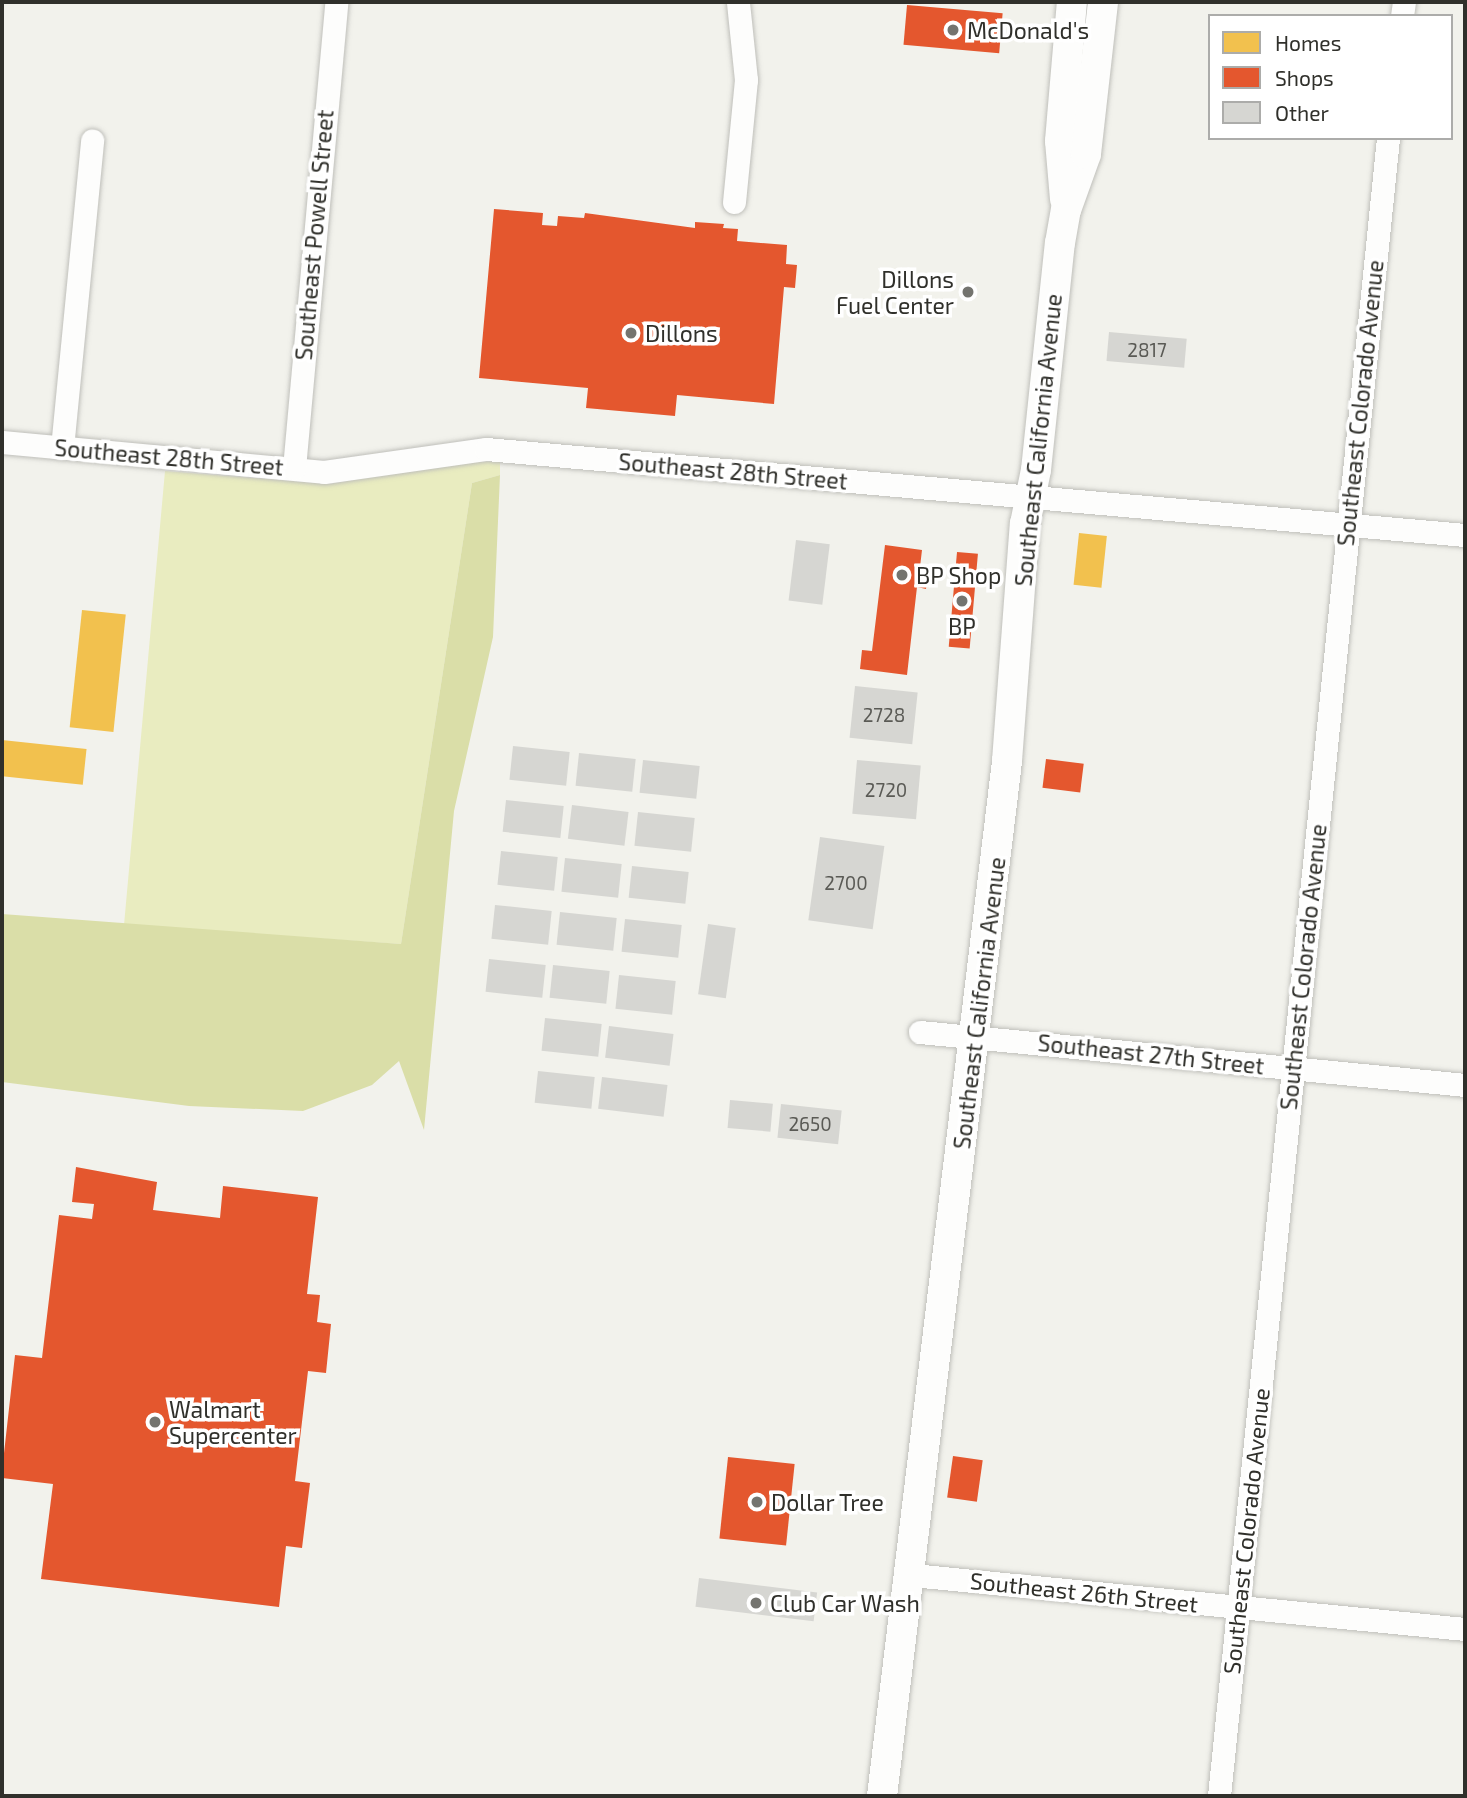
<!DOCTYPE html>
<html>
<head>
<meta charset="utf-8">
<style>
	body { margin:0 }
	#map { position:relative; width:1467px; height:1798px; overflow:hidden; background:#f2f2ec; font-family:"Exo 2",sans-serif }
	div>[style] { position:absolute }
	.green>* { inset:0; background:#e9ecc0 }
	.forest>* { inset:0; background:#dadea8 }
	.homes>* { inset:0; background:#f2c14e; transform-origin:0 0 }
	.shops>* { inset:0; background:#e4572e; transform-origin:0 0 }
	.building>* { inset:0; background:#d6d6d2; transform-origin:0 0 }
	.roads { filter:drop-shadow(0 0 2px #bfbfba) drop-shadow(0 0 2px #bfbfba) }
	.minor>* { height:23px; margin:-11.5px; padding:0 11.5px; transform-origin:11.5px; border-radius:11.5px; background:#fdfdfc }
	.major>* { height:30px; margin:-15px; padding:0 15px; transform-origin:15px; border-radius:15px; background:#fdfdfc }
	.dots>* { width:19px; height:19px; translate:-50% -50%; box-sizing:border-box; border:4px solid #fff; border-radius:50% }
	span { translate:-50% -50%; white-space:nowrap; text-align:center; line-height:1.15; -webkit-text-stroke:7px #fff; paint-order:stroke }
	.number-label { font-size:19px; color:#5a5a55 }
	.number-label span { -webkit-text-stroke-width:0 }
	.poi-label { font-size:23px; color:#30302b }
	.left { translate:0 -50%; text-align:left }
	.right { translate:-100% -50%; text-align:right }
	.street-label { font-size:23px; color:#30302b }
	.frame { position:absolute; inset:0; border:4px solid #30302b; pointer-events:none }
	.legend { position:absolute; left:1208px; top:14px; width:245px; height:126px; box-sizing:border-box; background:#fff; border:2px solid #acacaa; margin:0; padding:9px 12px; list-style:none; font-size:21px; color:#30302b }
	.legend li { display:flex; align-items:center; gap:14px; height:35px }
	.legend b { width:35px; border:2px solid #acacaa }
</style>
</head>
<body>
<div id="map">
	<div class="green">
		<div style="clip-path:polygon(466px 461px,500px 462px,500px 475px,472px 483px,401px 944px,124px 925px,165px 471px,329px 484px)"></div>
	</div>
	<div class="forest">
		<div style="clip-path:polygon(500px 475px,493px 637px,454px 811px,424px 1130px,399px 1061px,372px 1085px,303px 1111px,189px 1106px,2px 1082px,2px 914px,401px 944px,472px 483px)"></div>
	</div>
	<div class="homes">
		<div style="left:1079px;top:533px;width:28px;height:52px;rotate:6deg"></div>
		<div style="left:82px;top:610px;width:44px;height:118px;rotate:6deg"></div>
		<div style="left:2px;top:740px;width:85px;height:36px;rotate:6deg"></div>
	</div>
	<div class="shops">
		<div style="left:907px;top:5px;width:96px;height:40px;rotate:5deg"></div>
		<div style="clip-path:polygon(494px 209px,543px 213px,542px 225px,557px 226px,558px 216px,584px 218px,585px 213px,695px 228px,695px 222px,724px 224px,723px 228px,738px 229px,737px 241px,787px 245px,786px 264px,797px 265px,795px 288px,784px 287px,774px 404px,677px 395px,675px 416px,586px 408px,588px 388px,479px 378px)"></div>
		<div style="clip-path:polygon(885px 545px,922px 550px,920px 567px,929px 568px,926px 589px,917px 587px,907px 675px,860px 669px,862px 650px,872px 651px)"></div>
		<div style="left:957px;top:552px;width:21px;height:95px;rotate:5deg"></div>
		<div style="left:1046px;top:759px;width:38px;height:29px;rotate:7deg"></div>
		<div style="clip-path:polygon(76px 1167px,157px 1182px,153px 1210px,220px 1218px,223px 1186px,318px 1197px,307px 1294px,320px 1295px,317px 1322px,331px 1324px,326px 1373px,308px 1371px,295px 1481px,310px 1483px,302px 1548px,286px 1546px,279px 1607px,41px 1579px,53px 1484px,2px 1478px,2px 1471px,15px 1355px,42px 1358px,59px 1215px,92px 1219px,94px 1204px,72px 1202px)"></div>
		<div style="left:953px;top:1456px;width:30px;height:42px;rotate:8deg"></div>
		<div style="left:728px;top:1457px;width:67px;height:82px;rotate:6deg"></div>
	</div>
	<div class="building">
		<div style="left:1109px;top:332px;width:78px;height:29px;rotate:5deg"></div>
		<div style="left:796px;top:540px;width:34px;height:61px;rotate:7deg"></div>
		<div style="left:855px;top:686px;width:63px;height:52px;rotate:6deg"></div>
		<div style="left:513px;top:746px;width:57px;height:34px;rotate:6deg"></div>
		<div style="left:579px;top:753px;width:57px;height:33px;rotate:6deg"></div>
		<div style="left:643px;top:760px;width:57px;height:33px;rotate:6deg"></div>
		<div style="left:857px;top:760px;width:64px;height:54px;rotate:5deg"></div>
		<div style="left:506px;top:800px;width:58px;height:32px;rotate:6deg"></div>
		<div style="left:572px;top:805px;width:57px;height:34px;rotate:7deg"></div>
		<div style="left:638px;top:812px;width:57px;height:34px;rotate:6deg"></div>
		<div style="left:820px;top:837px;width:65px;height:84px;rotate:8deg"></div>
		<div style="left:501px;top:851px;width:57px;height:34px;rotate:6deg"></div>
		<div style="left:565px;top:858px;width:57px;height:34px;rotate:6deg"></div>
		<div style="left:632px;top:866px;width:57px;height:32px;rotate:6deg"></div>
		<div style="left:495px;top:905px;width:57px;height:34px;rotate:6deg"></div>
		<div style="left:560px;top:912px;width:57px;height:33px;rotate:6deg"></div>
		<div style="left:625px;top:919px;width:57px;height:33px;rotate:6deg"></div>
		<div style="left:708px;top:924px;width:28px;height:71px;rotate:8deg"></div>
		<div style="left:489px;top:959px;width:57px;height:33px;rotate:6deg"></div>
		<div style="left:553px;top:965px;width:57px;height:33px;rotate:6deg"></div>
		<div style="left:619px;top:975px;width:57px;height:34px;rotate:6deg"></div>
		<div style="left:545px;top:1018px;width:57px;height:33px;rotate:6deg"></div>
		<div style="left:609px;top:1026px;width:65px;height:32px;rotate:7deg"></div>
		<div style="left:538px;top:1071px;width:57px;height:32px;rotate:6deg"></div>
		<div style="left:602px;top:1077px;width:66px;height:32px;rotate:7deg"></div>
		<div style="left:730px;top:1100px;width:43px;height:28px;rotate:5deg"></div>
		<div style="left:781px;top:1104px;width:61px;height:34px;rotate:6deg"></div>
		<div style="left:699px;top:1578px;width:119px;height:29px;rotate:7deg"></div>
	</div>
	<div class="roads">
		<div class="minor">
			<div style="left:1402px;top:16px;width:14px;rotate:-82deg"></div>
			<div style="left:734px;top:202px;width:123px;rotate:-84.4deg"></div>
			<div style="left:746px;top:80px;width:78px;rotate:-95.9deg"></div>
			<div style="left:2px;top:442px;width:323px;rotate:5.3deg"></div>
			<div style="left:324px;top:472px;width:164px;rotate:-8.1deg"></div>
			<div style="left:486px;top:449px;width:983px;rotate:5.02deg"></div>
			<div style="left:62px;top:448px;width:309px;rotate:-84.4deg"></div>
			<div style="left:294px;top:468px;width:468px;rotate:-84.8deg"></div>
			<div style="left:920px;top:1032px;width:548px;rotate:5.55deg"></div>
			<div style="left:912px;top:1575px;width:556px;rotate:5.58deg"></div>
			<div style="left:1219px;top:1796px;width:1667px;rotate:-84.18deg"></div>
		</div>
		<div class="major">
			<div style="left:1065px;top:199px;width:58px;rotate:-94.9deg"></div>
			<div style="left:1060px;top:141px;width:140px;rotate:-85.1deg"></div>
			<div style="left:882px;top:1796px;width:1043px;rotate:-83.11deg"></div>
			<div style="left:1007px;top:761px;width:238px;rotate:-85.7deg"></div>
			<div style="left:1025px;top:524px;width:55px;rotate:-78.5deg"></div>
			<div style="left:1036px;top:470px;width:228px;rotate:-84deg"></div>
			<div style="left:1060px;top:243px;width:34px;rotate:-80deg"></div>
			<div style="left:1066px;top:210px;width:59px;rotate:-70.3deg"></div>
			<div style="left:1086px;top:154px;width:153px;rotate:-83.6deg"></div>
		</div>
	</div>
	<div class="dots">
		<div style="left:953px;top:30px;background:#74746f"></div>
		<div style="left:968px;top:292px;background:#74746f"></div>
		<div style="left:631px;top:333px;background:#74746f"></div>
		<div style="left:902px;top:575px;background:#74746f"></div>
		<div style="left:962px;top:601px;background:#74746f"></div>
		<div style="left:155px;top:1422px;background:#74746f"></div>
		<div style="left:757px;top:1502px;background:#74746f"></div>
		<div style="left:756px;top:1603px;background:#74746f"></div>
	</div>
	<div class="number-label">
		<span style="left:1147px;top:350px">2817</span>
		<span style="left:884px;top:715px">2728</span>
		<span style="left:886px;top:790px">2720</span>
		<span style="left:846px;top:883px">2700</span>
		<span style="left:810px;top:1124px">2650</span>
	</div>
	<div class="poi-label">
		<span class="left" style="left:967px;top:30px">McDonald's</span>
		<span class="right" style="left:954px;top:292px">Dillons<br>Fuel Center</span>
		<span class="left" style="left:645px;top:333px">Dillons</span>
		<span class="left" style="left:916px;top:575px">BP Shop</span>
		<span style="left:962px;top:626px">BP</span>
		<span class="left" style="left:169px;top:1422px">Walmart<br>Supercenter</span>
		<span class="left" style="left:771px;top:1502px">Dollar Tree</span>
		<span class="left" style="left:770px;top:1603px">Club Car Wash</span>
	</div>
	<div class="street-label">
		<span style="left:314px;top:235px;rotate:-85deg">Southeast Powell Street</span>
		<span style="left:1360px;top:403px;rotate:-84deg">Southeast Colorado Avenue</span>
		<span style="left:1038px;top:440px;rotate:-84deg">Southeast California Avenue</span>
		<span style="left:169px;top:457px;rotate:5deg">Southeast 28th Street</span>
		<span style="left:733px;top:471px;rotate:5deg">Southeast 28th Street</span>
		<span style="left:1303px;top:967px;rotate:-84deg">Southeast Colorado Avenue</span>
		<span style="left:979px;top:1003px;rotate:-83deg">Southeast California Avenue</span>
		<span style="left:1151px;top:1054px;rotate:6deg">Southeast 27th Street</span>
		<span style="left:1246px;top:1531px;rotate:-84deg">Southeast Colorado Avenue</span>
		<span style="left:1084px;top:1592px;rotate:6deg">Southeast 26th Street</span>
	</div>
	<div class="frame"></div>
	<ul class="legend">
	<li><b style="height:19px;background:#f2c14e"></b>Homes</li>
	<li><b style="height:19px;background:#e4572e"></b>Shops</li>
	<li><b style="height:19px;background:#d6d6d2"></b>Other</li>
	</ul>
</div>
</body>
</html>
